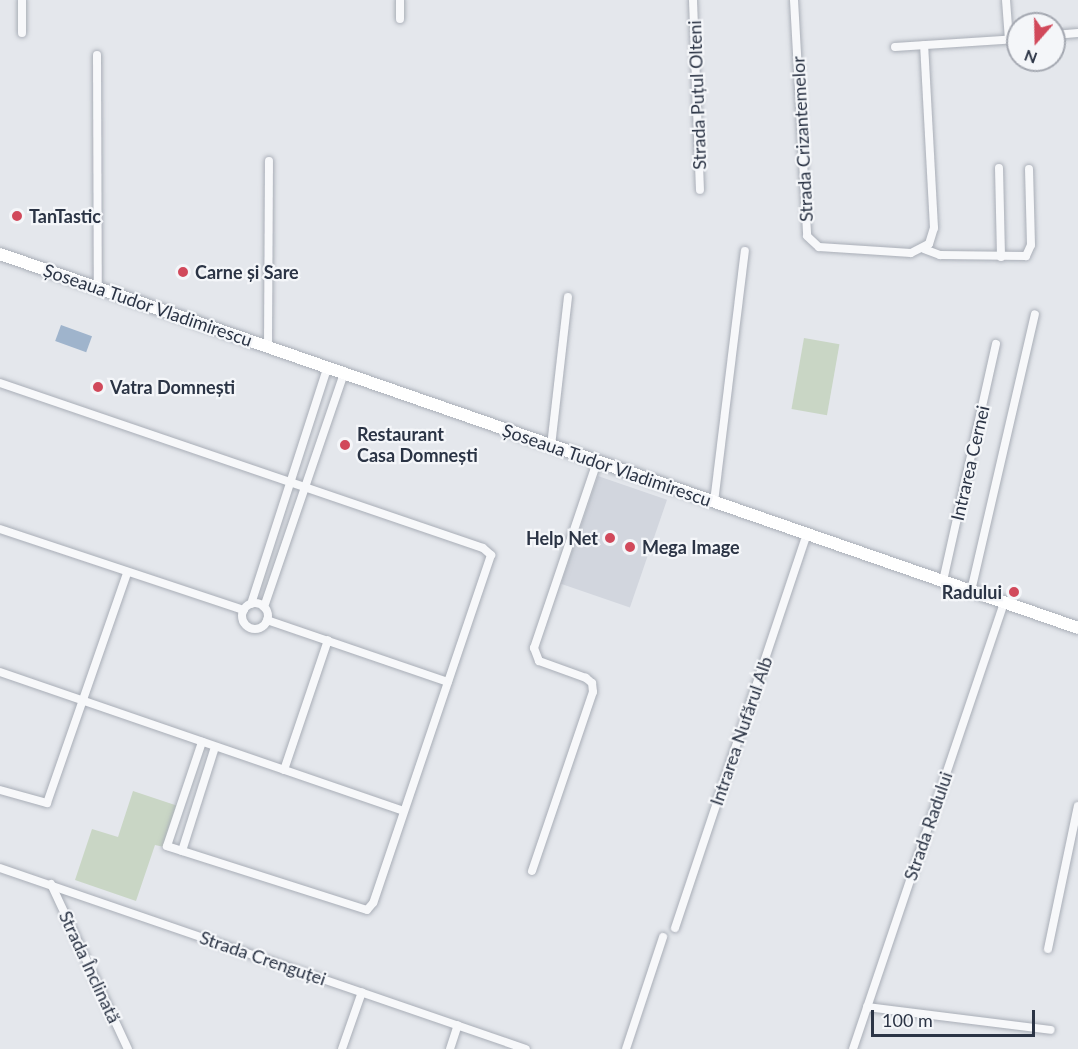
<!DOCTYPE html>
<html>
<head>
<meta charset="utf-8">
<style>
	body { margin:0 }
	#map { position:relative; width:1078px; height:1049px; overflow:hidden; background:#e4e7ec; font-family:Lato,sans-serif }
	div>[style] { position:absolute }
	.built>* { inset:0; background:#d2d6de; transform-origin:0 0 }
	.green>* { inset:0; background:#c9d6c5; transform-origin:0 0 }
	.water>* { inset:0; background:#9fb4cc; transform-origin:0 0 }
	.roads { filter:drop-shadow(0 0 2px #a9aeb7) drop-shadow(0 0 2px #a9aeb7) }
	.street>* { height:8px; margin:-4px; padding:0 4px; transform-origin:4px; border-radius:4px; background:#f7f8fa }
	.street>.ring { margin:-4px; padding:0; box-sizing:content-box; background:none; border:8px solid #f7f8fa; border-radius:50% }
	.secondary>* { height:12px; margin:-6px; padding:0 6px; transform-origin:6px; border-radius:6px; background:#fff }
	.dots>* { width:16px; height:16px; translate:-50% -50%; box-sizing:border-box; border:3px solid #f4f6f9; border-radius:50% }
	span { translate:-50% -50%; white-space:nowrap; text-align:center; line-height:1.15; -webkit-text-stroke:4.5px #f4f6f9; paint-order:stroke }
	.street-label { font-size:18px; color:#2b3445 }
	.poi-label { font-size:18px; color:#2b3445; font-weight:700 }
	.left { translate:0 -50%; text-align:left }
	.right { translate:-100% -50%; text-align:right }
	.north { position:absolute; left:1006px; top:12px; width:60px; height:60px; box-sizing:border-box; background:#f4f6f9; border:2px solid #a4a8b1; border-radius:50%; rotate:200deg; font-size:16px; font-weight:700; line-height:24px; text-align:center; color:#2b3445 }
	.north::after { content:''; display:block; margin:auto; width:21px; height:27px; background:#d1495b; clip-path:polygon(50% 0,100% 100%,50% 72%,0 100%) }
	.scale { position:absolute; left:871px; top:1010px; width:164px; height:27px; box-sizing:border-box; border:3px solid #2b3445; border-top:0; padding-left:8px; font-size:18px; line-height:21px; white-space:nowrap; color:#2b3445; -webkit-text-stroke:4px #f4f6f9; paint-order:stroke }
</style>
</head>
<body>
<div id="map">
	<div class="built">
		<div style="left:598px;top:476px;width:73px;height:114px;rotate:19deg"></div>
	</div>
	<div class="green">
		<div style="left:804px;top:338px;width:36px;height:72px;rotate:10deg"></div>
		<div style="clip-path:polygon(133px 791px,178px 806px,164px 847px,155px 845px,136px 901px,75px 880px,92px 829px,118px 837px)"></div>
	</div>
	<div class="water">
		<div style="left:61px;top:325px;width:33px;height:17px;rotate:20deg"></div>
	</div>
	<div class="roads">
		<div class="street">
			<div style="left:693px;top:0;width:190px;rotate:87.9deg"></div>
			<div style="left:794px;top:0;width:236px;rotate:86.8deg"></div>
			<div style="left:807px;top:236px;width:16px;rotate:43deg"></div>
			<div style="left:819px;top:247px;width:92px;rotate:3.7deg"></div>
			<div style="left:911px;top:253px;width:20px;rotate:-27deg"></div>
			<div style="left:929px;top:244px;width:17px;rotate:-73deg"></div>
			<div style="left:934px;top:228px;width:183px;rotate:-93.1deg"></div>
			<div style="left:1006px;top:0;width:40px;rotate:85.7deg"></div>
			<div style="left:400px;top:19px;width:19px;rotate:-90deg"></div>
			<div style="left:22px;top:33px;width:33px;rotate:-90deg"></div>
			<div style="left:1054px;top:35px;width:24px;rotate:-5deg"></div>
			<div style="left:895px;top:47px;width:123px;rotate:-3.7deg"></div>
			<div style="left:97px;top:55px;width:233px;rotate:89.8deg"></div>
			<div style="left:999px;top:168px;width:89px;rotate:88.7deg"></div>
			<div style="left:924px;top:249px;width:17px;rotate:21deg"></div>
			<div style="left:940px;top:255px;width:86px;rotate:0.7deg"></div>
			<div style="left:1026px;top:256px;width:12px;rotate:-66deg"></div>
			<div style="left:1031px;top:245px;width:76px;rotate:-91.5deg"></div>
			<div style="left:268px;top:347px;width:186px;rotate:-89.7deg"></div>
			<div style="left:0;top:383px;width:510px;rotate:18.86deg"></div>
			<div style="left:483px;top:548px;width:11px;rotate:41deg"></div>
			<div style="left:491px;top:555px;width:367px;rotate:108.7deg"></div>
			<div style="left:373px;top:903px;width:9px;rotate:131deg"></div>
			<div style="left:367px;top:910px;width:210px;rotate:-162.3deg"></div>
			<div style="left:167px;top:846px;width:110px;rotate:-71.4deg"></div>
			<div style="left:551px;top:446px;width:150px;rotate:-83.5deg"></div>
			<div style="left:714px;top:502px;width:253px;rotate:-83deg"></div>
			<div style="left:0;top:529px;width:257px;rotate:18.4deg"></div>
			<div style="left:943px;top:581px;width:243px;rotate:-77.4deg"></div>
			<div style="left:971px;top:591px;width:284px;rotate:-77deg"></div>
			<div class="ring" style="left:242px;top:603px;width:18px;height:18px"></div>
			<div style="left:251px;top:604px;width:248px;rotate:-72.1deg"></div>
			<div style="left:264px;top:607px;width:246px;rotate:-71.1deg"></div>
			<div style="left:267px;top:620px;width:191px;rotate:18.9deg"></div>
			<div style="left:0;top:672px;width:427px;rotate:19deg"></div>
			<div style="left:284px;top:770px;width:137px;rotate:-71.3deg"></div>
			<div style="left:0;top:790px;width:49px;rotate:15.5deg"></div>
			<div style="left:47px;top:803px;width:244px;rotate:-70.8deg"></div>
			<div style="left:182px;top:851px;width:109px;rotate:-72.4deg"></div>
			<div style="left:0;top:868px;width:556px;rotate:18.99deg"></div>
			<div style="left:532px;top:871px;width:189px;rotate:-71.2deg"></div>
			<div style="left:593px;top:692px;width:9px;rotate:-96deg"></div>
			<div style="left:592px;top:683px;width:8px;rotate:-140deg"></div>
			<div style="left:586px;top:678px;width:50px;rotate:-160.1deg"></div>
			<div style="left:539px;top:661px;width:14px;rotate:-111deg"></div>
			<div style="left:534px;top:648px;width:196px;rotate:-71.3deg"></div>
			<div style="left:51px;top:884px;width:182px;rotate:65deg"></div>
			<div style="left:675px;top:928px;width:416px;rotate:-71.5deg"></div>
			<div style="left:1048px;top:949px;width:146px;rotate:-78.2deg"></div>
			<div style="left:867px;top:1007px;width:185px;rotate:7.1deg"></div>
			<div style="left:342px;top:1049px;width:60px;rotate:-70.7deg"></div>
			<div style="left:450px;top:1049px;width:25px;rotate:-72deg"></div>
			<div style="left:626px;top:1049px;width:118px;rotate:-71.7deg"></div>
			<div style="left:853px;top:1049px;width:471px;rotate:-71.3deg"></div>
		</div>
		<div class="secondary">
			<div style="left:0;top:254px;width:1141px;rotate:19.13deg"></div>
		</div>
	</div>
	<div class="dots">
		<div style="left:17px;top:216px;background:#d1495b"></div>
		<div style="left:183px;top:272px;background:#d1495b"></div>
		<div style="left:98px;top:387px;background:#d1495b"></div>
		<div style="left:345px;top:445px;background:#d1495b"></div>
		<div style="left:610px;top:538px;background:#d1495b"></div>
		<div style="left:630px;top:547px;background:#d1495b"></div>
		<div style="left:1014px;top:592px;background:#d1495b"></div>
	</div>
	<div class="street-label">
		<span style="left:697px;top:95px;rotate:-92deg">Strada Puțul Olteni</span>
		<span style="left:802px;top:139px;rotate:-93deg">Strada Crizantemelor</span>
		<span style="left:148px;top:305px;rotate:19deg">Șoseaua Tudor Vladimirescu</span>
		<span style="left:970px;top:463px;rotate:-77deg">Intrarea Cernei</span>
		<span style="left:607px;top:465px;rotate:19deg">Șoseaua Tudor Vladimirescu</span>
		<span style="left:741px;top:731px;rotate:-71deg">Intrarea Nufărul Alb</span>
		<span style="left:928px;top:826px;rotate:-71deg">Strada Radului</span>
		<span style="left:263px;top:958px;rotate:19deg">Strada Crenguței</span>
		<span style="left:90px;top:967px;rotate:65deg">Strada Înclinată</span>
	</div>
	<div class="poi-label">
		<span class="left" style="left:29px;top:216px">TanTastic</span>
		<span class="left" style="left:195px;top:272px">Carne și Sare</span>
		<span class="left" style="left:110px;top:387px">Vatra Domnești</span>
		<span class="left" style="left:357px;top:445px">Restaurant<br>Casa Domnești</span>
		<span class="right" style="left:598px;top:538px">Help Net</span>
		<span class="left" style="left:642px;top:547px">Mega Image</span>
		<span class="right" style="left:1002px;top:592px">Radului</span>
	</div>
	<div class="north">N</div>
	<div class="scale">100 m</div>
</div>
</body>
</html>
